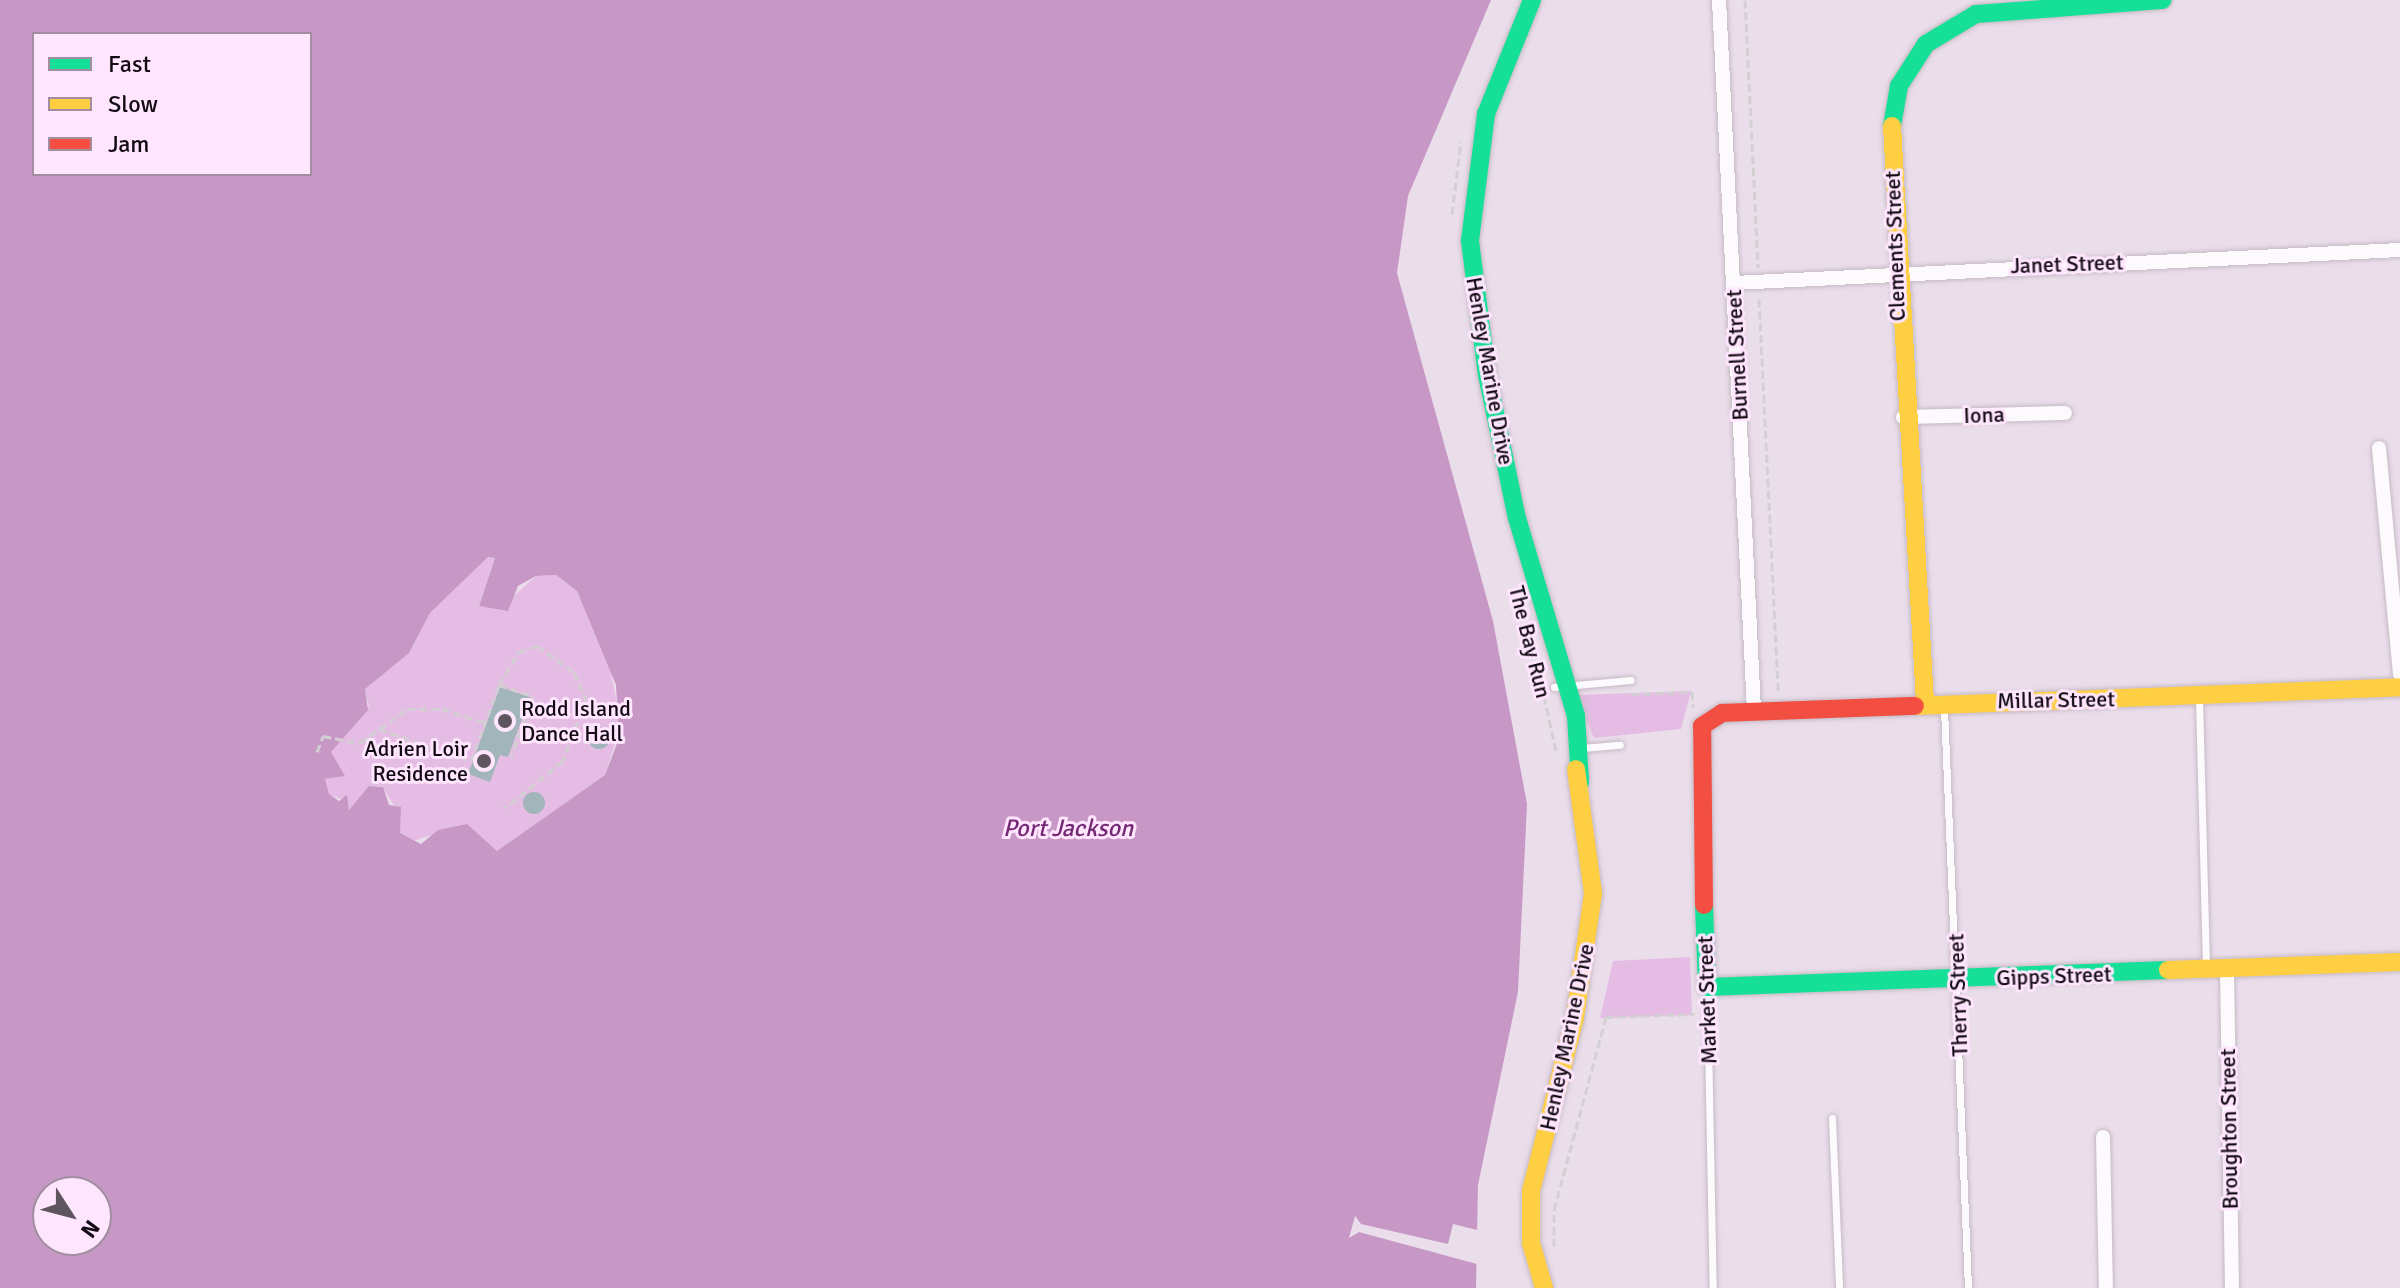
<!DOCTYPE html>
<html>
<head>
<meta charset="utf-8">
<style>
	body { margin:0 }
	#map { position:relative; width:2400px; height:1288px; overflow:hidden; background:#ebdeeb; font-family:Signika,sans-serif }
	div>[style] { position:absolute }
	.green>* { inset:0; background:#e5bce4 }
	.water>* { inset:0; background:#c798c6 }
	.pier>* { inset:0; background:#ebdeeb }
	.building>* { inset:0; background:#a1b5ba }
	.round { border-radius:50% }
	.path>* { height:3px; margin-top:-1.5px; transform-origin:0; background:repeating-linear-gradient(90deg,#d3cfd3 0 8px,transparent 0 12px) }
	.roads { filter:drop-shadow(0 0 2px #c5bac4) drop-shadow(0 0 2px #c5bac4) }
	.lane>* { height:7px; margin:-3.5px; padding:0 3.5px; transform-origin:3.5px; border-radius:3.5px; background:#fcfafc }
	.street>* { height:14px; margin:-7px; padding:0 7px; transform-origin:7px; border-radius:7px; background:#fcfafc }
	.fast>* { height:18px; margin:-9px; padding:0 9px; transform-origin:9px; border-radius:9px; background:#16e098 }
	.slow>* { height:18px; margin:-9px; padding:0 9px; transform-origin:9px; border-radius:9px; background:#ffcf43 }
	.jam>* { height:18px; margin:-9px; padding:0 9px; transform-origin:9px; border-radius:9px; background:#f24e42 }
	.dots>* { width:22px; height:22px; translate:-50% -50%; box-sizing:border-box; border:4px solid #ffe5fd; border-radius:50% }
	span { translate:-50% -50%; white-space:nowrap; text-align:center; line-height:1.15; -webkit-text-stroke:6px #ffe5fd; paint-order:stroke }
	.street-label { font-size:22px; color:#130b13 }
	.poi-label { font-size:22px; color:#130b13 }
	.left { translate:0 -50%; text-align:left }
	.right { translate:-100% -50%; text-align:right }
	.water-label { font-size:24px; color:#732973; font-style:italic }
	.legend { position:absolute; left:32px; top:32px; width:280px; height:144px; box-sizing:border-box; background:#ffe5fd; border:2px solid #a18e9f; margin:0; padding:10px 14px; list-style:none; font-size:24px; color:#130b13 }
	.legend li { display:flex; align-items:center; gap:16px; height:40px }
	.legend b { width:40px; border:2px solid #a18e9f }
	.north { position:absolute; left:32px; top:1176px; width:80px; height:80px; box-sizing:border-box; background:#ffe5fd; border:2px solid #a18e9f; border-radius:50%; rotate:126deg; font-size:22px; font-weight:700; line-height:32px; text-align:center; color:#130b13 }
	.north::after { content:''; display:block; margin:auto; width:28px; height:36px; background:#5f555f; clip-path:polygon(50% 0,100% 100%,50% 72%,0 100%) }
</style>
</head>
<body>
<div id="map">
	<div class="green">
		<div style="clip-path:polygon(488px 557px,495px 558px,479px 606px,500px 608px,536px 576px,556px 575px,577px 591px,610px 667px,621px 725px,605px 775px,497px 851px,466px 824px,413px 841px,400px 833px,396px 808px,381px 786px,371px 786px,349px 810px,347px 801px,329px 795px,325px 779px,339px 777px,331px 752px,369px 706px,364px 689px,409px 653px,430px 613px)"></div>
		<div style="clip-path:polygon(1691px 691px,1681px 729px,1594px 738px,1576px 695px)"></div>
		<div style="clip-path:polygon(1690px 957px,1692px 1015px,1600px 1018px,1613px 961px)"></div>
	</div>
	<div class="water">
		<div style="clip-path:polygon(evenodd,0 0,1491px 0,1408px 196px,1397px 273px,1493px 621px,1527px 804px,1518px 992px,1478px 1185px,1476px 1288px,0 1288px,0 0,34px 34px,310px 34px,310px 174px,34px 174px,34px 34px,0 0,488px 557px,495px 558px,479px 606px,508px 611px,518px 586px,536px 576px,556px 575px,577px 591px,616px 685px,619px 738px,605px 775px,497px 851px,467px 824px,438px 830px,421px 844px,400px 833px,401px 807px,389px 805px,383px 787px,369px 786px,349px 810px,347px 795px,339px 801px,329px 794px,325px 779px,345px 776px,331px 752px,368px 710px,365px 689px,409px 653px,430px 613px,488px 557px,0 0,48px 1192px,96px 1192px,96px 1240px,48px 1240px,48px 1192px)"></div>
	</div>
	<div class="pier">
		<div style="clip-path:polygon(1355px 1216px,1361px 1224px,1448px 1244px,1453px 1224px,1477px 1230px,1477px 1264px,1359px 1232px,1349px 1238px)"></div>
	</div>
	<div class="building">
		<div style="clip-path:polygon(500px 687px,530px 697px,508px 757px,500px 755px,490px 782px,468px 774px)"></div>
		<div class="round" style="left:588px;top:727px;width:22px;height:22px"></div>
		<div class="round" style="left:523px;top:792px;width:22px;height:22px"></div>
	</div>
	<div class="path">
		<div style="left:1745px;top:0;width:268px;rotate:87.2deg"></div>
		<div style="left:1452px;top:214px;width:73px;rotate:-82.9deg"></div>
		<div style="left:1759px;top:299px;width:392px;rotate:87.2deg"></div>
		<div style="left:1530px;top:638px;width:47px;rotate:76.6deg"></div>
		<div style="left:499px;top:685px;width:39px;rotate:-59deg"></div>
		<div style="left:519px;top:652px;width:19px;rotate:-18deg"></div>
		<div style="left:537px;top:646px;width:45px;rotate:35.1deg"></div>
		<div style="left:574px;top:672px;width:30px;rotate:67deg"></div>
		<div style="left:586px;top:700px;width:65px;rotate:110.7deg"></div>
		<div style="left:563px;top:761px;width:75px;rotate:141deg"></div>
		<div style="left:1631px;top:694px;width:61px;rotate:-1.9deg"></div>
		<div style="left:1692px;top:692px;width:16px;rotate:86deg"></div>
		<div style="left:1544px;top:696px;width:60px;rotate:77.6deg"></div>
		<div style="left:379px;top:729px;width:97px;rotate:19.2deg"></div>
		<div style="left:471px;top:761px;width:81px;rotate:-69.8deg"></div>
		<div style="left:499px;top:685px;width:36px;rotate:18deg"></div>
		<div style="left:533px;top:696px;width:65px;rotate:109.8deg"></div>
		<div style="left:317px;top:752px;width:17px;rotate:-69deg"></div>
		<div style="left:323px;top:736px;width:38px;rotate:11deg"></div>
		<div style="left:360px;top:743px;width:58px;rotate:-35.9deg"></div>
		<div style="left:407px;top:709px;width:35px"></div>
		<div style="left:442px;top:709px;width:43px;rotate:17.6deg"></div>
		<div style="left:1554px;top:1246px;width:36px;rotate:-90deg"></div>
		<div style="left:1554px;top:1210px;width:200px;rotate:-74.9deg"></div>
		<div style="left:1606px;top:1017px;width:88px;rotate:-2deg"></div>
	</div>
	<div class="roads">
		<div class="lane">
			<div style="left:1554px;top:687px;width:77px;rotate:-5.2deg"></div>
			<div style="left:2199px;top:699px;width:267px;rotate:88.5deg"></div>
			<div style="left:1944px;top:708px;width:580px;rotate:87.63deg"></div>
			<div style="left:1582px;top:748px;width:38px;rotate:-5deg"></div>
			<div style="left:1707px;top:989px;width:299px;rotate:88.9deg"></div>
			<div style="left:1832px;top:1118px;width:170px;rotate:87.6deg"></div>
		</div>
		<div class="street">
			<div style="left:1719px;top:0;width:711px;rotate:87.18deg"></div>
			<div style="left:1734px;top:283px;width:667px;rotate:-2.84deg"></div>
			<div style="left:1903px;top:417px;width:162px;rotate:-1.4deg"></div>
			<div style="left:2379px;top:448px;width:227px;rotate:84.7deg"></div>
			<div style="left:2227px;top:970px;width:318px;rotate:89.1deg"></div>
			<div style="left:2103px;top:1137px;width:151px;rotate:88.9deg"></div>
		</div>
		<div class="fast">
			<div style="left:1532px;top:0;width:123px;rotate:112deg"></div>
			<div style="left:1486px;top:114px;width:128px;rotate:97.2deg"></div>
			<div style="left:1470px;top:241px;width:135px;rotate:82.8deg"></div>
			<div style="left:1487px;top:375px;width:146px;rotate:78.2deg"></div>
			<div style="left:1517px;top:518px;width:207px;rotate:73.4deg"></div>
			<div style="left:1576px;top:716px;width:66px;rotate:86.5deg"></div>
			<div style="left:1892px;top:126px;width:41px;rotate:-80.1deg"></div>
			<div style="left:1899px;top:86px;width:50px;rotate:-57.3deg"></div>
			<div style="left:1926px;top:44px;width:58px;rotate:-31deg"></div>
			<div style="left:1976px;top:14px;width:187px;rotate:-4.3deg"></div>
			<div style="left:1704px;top:905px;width:82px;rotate:87.9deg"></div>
			<div style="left:1707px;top:987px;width:461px;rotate:-2.1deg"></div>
		</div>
		<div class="slow">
			<div style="left:1892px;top:126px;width:577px;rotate:86.72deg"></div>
			<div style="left:1915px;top:706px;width:485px;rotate:-2.2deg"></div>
			<div style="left:2168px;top:970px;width:232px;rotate:-2deg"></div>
			<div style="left:1544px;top:1288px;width:47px;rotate:-106.1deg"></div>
			<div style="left:1531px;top:1243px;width:52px;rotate:-90deg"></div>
			<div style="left:1531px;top:1191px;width:179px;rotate:-75.8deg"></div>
			<div style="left:1575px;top:1017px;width:125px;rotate:-81.7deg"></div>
			<div style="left:1593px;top:893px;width:125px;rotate:-97.8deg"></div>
		</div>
		<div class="jam">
			<div style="left:1704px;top:905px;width:179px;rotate:-90.6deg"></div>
			<div style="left:1702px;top:726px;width:24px;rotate:-33deg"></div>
			<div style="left:1722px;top:713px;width:193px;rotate:-2.1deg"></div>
		</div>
	</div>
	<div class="dots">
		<div style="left:505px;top:721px;background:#5f555f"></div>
		<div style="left:484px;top:761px;background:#5f555f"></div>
	</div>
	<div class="street-label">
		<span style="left:1895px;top:246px;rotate:-92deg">Clements Street</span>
		<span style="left:2067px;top:264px;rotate:-2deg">Janet Street</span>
		<span style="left:1737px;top:355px;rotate:-93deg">Burnell Street</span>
		<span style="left:1490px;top:371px;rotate:80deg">Henley Marine Drive</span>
		<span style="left:1984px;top:415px;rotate:-2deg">Iona</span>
		<span style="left:1530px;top:642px;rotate:76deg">The Bay Run</span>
		<span style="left:2056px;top:700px;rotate:-1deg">Millar Street</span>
		<span style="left:2054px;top:976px;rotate:-2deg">Gipps Street</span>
		<span style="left:1958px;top:995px;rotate:-92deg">Therry Street</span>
		<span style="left:1707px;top:1000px;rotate:-92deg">Market Street</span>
		<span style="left:1567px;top:1037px;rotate:-78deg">Henley Marine Drive</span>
		<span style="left:2229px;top:1129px;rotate:-91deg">Broughton Street</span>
	</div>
	<div class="poi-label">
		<span class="left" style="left:521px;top:721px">Rodd Island<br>Dance Hall</span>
		<span class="right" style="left:468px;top:761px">Adrien Loir<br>Residence</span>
	</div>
	<div class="water-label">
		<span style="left:1068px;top:829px">Port Jackson</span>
	</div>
	<ul class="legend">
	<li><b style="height:10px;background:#16e098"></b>Fast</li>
	<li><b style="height:10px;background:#ffcf43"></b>Slow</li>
	<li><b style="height:10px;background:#f24e42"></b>Jam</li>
	</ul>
	<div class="north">N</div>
</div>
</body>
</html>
